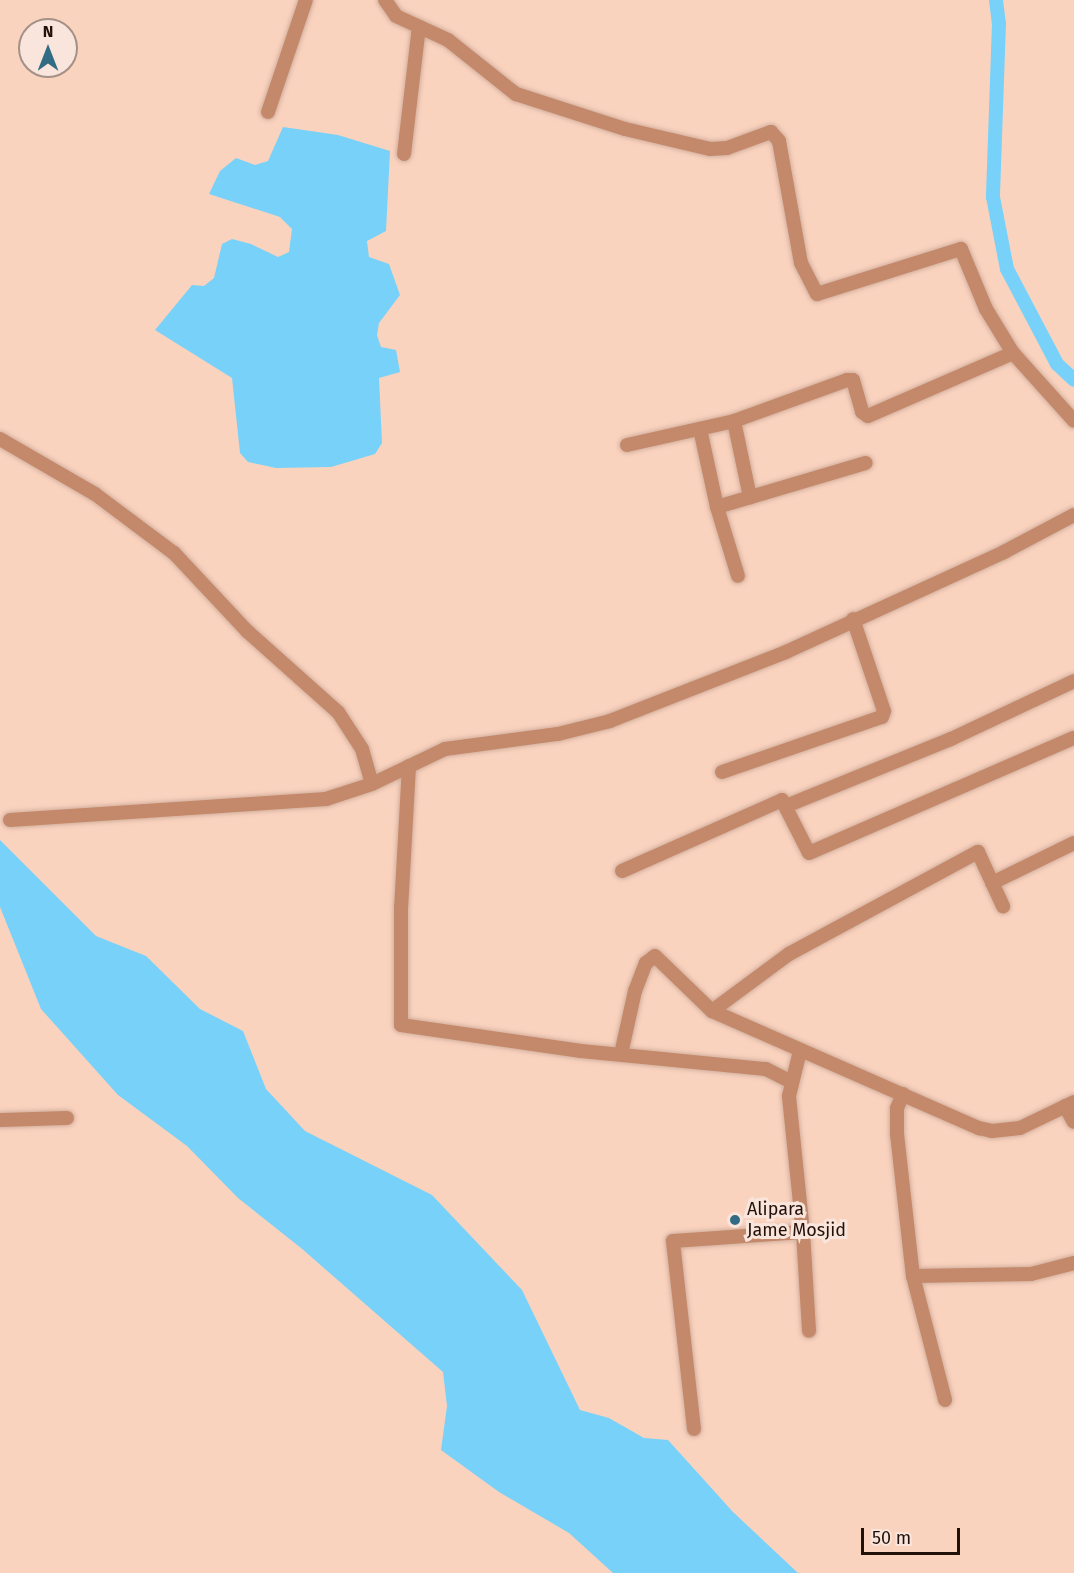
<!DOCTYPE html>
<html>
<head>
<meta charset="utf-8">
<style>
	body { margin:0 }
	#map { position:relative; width:1074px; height:1573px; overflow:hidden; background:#fad3bf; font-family:"Fira Sans",sans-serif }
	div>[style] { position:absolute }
	.water>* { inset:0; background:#78d1f8 }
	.canal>* { height:14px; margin:-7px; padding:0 7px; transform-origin:7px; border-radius:7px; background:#78d1f8 }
	.roads { filter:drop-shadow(0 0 2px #d3b09e) drop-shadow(0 0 2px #d3b09e) }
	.minor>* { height:14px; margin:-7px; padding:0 7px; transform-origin:7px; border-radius:7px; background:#c4896b }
	.dots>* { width:16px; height:16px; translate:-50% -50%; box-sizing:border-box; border:3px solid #f9e5db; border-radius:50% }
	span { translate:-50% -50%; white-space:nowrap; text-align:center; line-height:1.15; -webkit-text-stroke:6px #f9e5db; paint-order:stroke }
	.poi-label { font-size:18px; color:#221108 }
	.left { translate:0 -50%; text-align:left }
	.north { position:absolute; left:18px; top:18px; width:60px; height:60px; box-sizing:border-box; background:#f9e5db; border:2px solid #a39087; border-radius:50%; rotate:0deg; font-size:16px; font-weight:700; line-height:24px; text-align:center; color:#221108 }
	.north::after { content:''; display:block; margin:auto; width:21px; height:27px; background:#316c84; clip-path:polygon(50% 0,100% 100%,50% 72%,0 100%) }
	.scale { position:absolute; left:861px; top:1528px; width:99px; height:27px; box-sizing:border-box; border:3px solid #221108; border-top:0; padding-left:8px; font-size:18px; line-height:21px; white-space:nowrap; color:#221108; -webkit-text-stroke:4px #f9e5db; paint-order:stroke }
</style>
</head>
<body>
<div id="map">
	<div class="water">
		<div style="clip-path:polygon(283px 127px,338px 135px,390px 151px,386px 231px,367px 241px,369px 257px,389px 264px,400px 295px,379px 323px,377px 335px,381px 347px,396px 350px,400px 372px,379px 378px,382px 443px,375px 454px,331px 467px,276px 468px,248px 462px,240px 453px,232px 378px,155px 330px,192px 285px,204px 286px,214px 278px,222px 244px,232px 239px,251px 244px,278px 257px,289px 252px,292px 229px,280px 217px,209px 194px,220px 171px,236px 158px,255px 165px,268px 161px)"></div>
		<div style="clip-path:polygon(0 840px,96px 936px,146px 956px,200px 1009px,243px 1031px,266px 1089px,305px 1131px,432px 1195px,522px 1290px,580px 1410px,609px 1418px,644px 1438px,668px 1440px,733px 1512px,798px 1573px,613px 1573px,569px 1533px,499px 1492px,441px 1450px,447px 1406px,443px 1372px,301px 1248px,238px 1198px,187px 1146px,118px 1095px,41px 1009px,0 907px)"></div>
	</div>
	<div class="canal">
		<div style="left:996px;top:0;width:23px;rotate:83deg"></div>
		<div style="left:999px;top:23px;width:174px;rotate:92deg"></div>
		<div style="left:993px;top:197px;width:73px;rotate:79deg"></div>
		<div style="left:1007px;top:269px;width:107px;rotate:62.2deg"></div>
		<div style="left:1057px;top:364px;width:23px;rotate:43deg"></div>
	</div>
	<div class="roads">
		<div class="minor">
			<div style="left:385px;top:0;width:19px;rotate:55deg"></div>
			<div style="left:396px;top:16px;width:57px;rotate:24.8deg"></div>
			<div style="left:448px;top:40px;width:87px;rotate:38.5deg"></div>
			<div style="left:516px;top:94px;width:114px;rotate:17.8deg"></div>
			<div style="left:625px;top:129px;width:87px;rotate:13.2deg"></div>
			<div style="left:710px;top:149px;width:17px;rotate:-3deg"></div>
			<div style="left:727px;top:148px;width:47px;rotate:-20deg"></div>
			<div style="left:771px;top:132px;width:12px;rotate:48deg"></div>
			<div style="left:779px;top:141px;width:124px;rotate:79.8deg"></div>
			<div style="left:801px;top:263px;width:35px;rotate:63deg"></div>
			<div style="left:817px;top:294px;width:151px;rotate:-17.4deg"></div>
			<div style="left:961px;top:249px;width:65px;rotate:67.4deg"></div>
			<div style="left:986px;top:309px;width:52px;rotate:58.5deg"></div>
			<div style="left:1013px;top:353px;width:91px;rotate:48.1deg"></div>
			<div style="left:268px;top:112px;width:118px;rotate:-71.3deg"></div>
			<div style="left:404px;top:154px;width:128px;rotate:-83.3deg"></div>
			<div style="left:734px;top:421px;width:78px;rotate:78.1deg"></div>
			<div style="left:700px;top:429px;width:80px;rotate:77.7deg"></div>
			<div style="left:717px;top:507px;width:155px;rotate:-16.5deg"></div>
			<div style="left:0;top:439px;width:110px;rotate:30.1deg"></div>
			<div style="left:95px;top:494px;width:99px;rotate:36.8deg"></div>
			<div style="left:174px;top:553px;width:107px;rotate:46.9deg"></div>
			<div style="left:247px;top:631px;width:122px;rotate:41.7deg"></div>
			<div style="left:338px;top:712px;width:44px;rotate:57deg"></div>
			<div style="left:362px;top:749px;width:36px;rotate:74deg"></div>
			<div style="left:627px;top:445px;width:110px;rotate:-12.6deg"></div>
			<div style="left:734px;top:421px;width:120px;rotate:-19.9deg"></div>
			<div style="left:847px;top:380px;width:6px"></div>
			<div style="left:853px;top:380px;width:33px;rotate:74deg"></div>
			<div style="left:862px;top:412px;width:7px;rotate:34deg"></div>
			<div style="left:868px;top:416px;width:158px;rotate:-23.5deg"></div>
			<div style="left:717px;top:507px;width:72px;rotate:73.1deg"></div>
			<div style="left:409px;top:766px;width:141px;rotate:93.2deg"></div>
			<div style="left:401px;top:907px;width:118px;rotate:90deg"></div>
			<div style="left:401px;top:1025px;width:182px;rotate:8.2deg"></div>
			<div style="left:581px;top:1051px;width:186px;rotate:5.6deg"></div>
			<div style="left:766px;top:1069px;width:27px;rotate:27deg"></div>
			<div style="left:722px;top:772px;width:169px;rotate:-19deg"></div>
			<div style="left:882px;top:717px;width:6px;rotate:-72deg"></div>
			<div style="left:884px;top:711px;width:97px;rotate:-108.6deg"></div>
			<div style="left:786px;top:806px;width:178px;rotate:-22.1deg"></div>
			<div style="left:951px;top:739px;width:136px;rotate:-25.2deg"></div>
			<div style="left:10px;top:820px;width:317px;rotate:-3.8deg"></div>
			<div style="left:326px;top:799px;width:48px;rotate:-18.1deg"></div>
			<div style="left:372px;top:784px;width:81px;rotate:-25.6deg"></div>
			<div style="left:445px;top:749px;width:114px;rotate:-7.6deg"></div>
			<div style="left:558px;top:734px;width:54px;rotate:-14deg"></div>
			<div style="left:610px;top:721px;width:189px;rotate:-21.4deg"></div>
			<div style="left:786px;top:652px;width:240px;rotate:-24.6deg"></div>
			<div style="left:1004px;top:552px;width:79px;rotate:-27.9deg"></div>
			<div style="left:622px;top:871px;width:175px;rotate:-23.9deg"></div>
			<div style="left:782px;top:800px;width:59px;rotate:63deg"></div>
			<div style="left:809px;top:853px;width:289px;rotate:-23.5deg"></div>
			<div style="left:992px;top:883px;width:91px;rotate:-26deg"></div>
			<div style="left:712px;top:1011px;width:96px;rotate:-36.5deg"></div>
			<div style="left:789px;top:954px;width:215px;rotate:-28.4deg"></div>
			<div style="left:978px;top:852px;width:60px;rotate:65.2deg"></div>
			<div style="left:621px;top:1054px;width:65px;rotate:-77.5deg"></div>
			<div style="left:635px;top:991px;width:30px;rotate:-69deg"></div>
			<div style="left:646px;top:963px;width:11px;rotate:-38deg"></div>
			<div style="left:655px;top:956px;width:79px;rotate:44deg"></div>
			<div style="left:712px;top:1011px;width:292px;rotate:23.7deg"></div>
			<div style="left:979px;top:1128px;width:13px;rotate:13deg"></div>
			<div style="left:992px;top:1131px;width:28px;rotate:-6deg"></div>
			<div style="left:1020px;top:1128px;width:60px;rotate:-25.7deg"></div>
			<div style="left:903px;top:1094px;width:15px;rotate:113deg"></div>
			<div style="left:897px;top:1108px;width:26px;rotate:90deg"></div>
			<div style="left:897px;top:1134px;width:143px;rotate:83.6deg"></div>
			<div style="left:913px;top:1276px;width:128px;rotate:75.5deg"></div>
			<div style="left:1065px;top:1106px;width:18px;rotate:61deg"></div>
			<div style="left:0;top:1120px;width:67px;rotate:-1.7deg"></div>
			<div style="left:803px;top:1232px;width:99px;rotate:86.5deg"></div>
			<div style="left:913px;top:1276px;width:118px;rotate:-1deg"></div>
			<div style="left:1031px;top:1274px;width:44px;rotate:-14.3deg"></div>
			<div style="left:694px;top:1429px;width:189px;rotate:-96.4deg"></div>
			<div style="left:673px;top:1241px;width:130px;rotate:-4deg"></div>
			<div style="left:803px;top:1232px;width:137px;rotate:-95.9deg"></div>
			<div style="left:789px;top:1096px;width:46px;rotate:-76.3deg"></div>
		</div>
	</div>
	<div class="dots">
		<div style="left:735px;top:1220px;background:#316c84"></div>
	</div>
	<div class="poi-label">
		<span class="left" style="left:747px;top:1220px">Alipara<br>Jame Mosjid</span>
	</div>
	<div class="north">N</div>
	<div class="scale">50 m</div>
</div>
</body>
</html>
